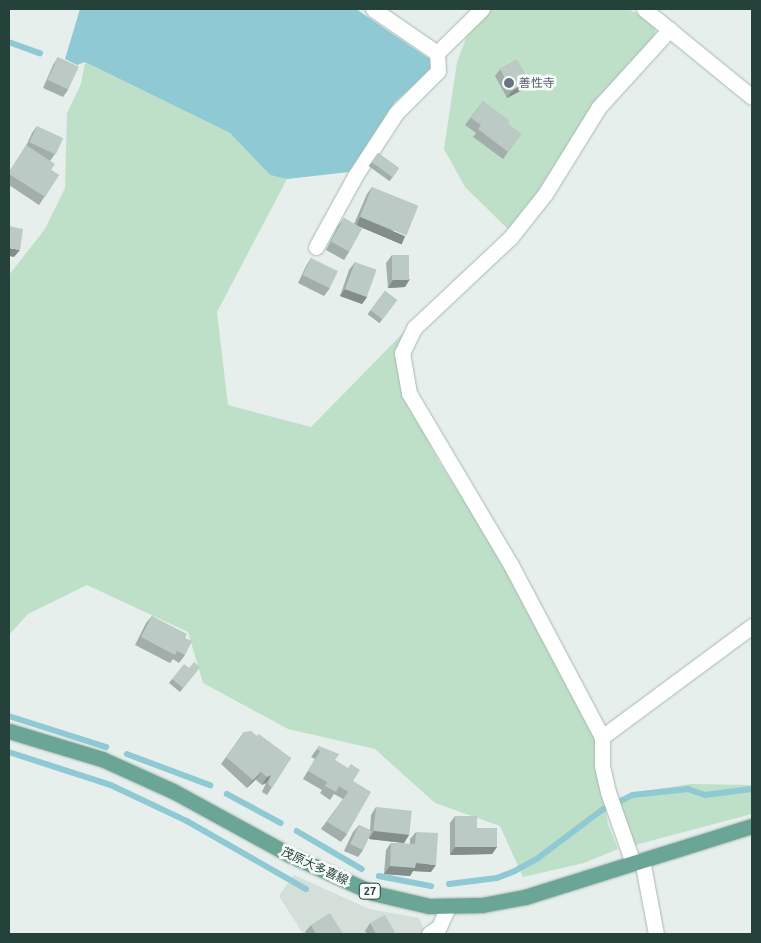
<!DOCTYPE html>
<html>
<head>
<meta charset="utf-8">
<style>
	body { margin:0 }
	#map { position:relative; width:761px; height:943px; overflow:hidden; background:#e6efeb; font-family:Ubuntu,"Noto Sans JP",sans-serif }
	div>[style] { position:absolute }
	.built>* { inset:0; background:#d4dfda }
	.green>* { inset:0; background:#bfe0c8 }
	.water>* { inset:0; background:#8ec9d4 }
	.stream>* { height:5.5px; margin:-2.75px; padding:0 2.75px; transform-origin:2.75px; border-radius:2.75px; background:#8ec9d4 }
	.roads { filter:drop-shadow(0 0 1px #a8b8b2) drop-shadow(0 0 1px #a8b8b2) }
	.street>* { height:15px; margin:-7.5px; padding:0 7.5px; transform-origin:7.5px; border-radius:7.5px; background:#fff }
	.primary>* { height:15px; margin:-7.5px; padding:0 7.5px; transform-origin:7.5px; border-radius:7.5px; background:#6aa596 }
	.wall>* { inset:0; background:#a1aea9; transform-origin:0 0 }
	.shaded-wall>* { inset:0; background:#838d89; transform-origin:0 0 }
	.building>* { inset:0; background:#bbcac4; transform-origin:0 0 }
	.dots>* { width:14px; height:14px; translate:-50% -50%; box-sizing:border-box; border:2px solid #f7fbf9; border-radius:50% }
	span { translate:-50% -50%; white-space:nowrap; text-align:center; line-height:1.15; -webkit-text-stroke:5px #f7fbf9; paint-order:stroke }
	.shield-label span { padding:1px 4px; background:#f7fbf9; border:1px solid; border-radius:4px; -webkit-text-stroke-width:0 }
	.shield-label { font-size:11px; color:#24423a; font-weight:700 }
	.worship-label { font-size:12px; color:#5b616d }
	.left { translate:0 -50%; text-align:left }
	.street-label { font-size:12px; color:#24423a }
	.frame { position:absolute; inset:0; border:10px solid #24423a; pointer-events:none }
</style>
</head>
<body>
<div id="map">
	<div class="built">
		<div style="clip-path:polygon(294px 875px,369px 909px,419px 918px,425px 931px,421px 934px,303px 934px,279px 896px)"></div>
	</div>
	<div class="green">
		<div style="clip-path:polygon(490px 9px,628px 9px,656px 23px,655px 36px,511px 232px,465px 187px,444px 149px,457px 62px,471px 25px)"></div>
		<div style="clip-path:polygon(85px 62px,230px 133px,270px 175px,287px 179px,217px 312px,228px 405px,311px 427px,405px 331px,416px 417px,438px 460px,502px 559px,595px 732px,598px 771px,608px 824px,618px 849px,584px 863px,523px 877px,500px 826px,435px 803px,375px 749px,288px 729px,203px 683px,188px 632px,87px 585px,28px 614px,9px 635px,9px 275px,45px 229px,65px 188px,67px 113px,81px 84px)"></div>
		<div style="clip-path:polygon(691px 784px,752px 785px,752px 814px,635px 845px,629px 839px,615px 802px,631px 793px)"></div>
	</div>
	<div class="water">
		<div style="clip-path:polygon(80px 9px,356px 9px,434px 62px,433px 68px,395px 102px,349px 172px,287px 179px,270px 175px,230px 133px,85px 62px,77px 65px,65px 59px)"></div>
	</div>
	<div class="stream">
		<div style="left:9px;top:42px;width:33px;rotate:20deg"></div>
		<div style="left:9px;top:716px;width:102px;rotate:17.7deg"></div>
		<div style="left:9px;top:752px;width:107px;rotate:17.9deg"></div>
		<div style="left:111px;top:785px;width:84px;rotate:25.3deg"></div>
		<div style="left:187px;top:821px;width:137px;rotate:29.7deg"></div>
		<div style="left:127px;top:754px;width:89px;rotate:20.5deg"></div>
		<div style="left:227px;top:794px;width:61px;rotate:28.2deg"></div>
		<div style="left:297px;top:831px;width:75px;rotate:30.3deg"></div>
		<div style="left:379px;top:876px;width:53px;rotate:10.9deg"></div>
		<div style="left:449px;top:884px;width:48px;rotate:-7.1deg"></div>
		<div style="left:497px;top:878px;width:19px;rotate:-21deg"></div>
		<div style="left:515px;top:871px;width:25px;rotate:-29deg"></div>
		<div style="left:537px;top:859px;width:81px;rotate:-37deg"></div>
		<div style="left:602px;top:810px;width:34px;rotate:-26deg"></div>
		<div style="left:633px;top:795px;width:55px;rotate:-6.2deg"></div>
		<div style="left:688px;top:789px;width:18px;rotate:19deg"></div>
		<div style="left:705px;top:795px;width:47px;rotate:-7.3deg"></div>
	</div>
	<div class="roads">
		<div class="street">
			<div style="left:373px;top:9px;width:78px;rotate:34.5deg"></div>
			<div style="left:437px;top:53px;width:63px;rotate:-44.4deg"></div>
			<div style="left:644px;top:9px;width:139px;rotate:39.2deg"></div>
			<div style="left:316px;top:247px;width:81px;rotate:-61.2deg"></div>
			<div style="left:355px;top:176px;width:75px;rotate:-56.9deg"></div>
			<div style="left:396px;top:113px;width:59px;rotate:-45deg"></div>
			<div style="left:438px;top:71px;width:18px;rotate:-93deg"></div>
			<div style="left:602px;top:737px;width:187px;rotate:-36.5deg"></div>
			<div style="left:642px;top:860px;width:75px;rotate:79.3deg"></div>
			<div style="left:633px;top:863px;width:75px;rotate:-109.4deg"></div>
			<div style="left:608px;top:792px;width:28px;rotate:-103deg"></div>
			<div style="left:602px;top:765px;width:28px;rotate:-90deg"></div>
			<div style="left:602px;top:737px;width:195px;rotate:-117.9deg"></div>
			<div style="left:511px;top:565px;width:200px;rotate:-120.7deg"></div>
			<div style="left:409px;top:393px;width:41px;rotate:-99.9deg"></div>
			<div style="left:402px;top:353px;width:28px;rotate:-64deg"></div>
			<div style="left:414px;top:328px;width:132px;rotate:-43.2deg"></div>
			<div style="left:510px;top:238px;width:56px;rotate:-51.5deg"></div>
			<div style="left:545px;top:194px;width:102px;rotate:-58.2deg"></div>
			<div style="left:599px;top:107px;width:105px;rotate:-47.7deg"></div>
			<div style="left:429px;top:934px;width:12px;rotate:-35deg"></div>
			<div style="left:439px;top:927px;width:22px;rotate:-66deg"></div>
		</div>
		<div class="primary">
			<div style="left:9px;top:731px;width:97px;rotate:16.8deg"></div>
			<div style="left:102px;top:759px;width:78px;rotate:24.3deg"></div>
			<div style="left:173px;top:791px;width:133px;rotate:28.7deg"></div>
			<div style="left:290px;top:855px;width:91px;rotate:24.6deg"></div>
			<div style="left:373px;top:893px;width:57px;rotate:13.1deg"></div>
			<div style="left:429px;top:906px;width:53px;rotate:-1.1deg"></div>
			<div style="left:482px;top:905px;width:44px;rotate:-10.5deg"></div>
			<div style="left:525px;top:897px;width:238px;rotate:-17.4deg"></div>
		</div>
	</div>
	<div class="wall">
		<div style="clip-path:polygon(58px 57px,68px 90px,63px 97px,43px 88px,53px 65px)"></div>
		<div style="clip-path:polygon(500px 69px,524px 89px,507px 98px,495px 76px)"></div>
		<div style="clip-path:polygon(483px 101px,508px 124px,521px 134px,503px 159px,473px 137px,476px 133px,465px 125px)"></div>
		<div style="clip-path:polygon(37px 126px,55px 154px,50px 161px,51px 170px,59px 175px,39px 205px,9px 185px,9px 172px,26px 146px,32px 133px)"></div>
		<div style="left:378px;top:153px;width:26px;height:16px;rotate:36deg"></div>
		<div style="clip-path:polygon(372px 187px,399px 243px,360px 227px,349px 252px,344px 260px,326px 250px,338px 226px,344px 218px,354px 224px,367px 194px)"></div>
		<div style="clip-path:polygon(392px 255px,405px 287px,388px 288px,386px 263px)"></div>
		<div style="clip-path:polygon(311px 258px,330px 288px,324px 296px,298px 283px,306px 266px)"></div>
		<div style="clip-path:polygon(355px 262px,367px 297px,362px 304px,340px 296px,349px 270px)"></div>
		<div style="left:385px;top:291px;width:15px;height:29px;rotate:37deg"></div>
		<div style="clip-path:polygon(152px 616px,185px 638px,185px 655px,179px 663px,173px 659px,170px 663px,135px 645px,146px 623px)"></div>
		<div style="clip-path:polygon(200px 667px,180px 692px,169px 683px,172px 679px)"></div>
		<div style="clip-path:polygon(244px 732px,257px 736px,291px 758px,267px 795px,262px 792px,266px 783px,262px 785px,256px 780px,257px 778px,247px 788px,221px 764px)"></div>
		<div style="clip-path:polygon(319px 746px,335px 760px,353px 781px,347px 834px,341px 842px,321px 829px,343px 799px,334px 794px,330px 800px,320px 793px,322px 790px,303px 779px,315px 759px,311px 757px)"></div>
		<div style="clip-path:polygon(376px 807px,409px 835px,404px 843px,369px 839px,369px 837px,363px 850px,358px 857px,344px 851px,353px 832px,359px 825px,370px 830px,371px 815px)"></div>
		<div style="clip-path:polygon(455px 816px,477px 828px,497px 847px,492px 854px,450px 855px,450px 823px)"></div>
		<div style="clip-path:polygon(416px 832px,431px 872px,413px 871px,410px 876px,384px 874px,386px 850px,391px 843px,410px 844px,410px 839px)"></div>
		<div style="clip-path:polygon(370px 923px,396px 934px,367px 934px,365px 931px)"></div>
		<div style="clip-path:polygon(311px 925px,343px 934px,306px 934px,305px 932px)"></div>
	</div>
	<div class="shaded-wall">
		<div style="clip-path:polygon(529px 81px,524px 89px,507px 98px,512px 91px)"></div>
		<div style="left:360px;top:217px;width:49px;height:9px;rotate:23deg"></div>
		<div style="clip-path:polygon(9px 248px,20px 250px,14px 257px,9px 256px)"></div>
		<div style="clip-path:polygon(410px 279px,405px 287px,388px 288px,393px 280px)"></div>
		<div style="clip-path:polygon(345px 289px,367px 297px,362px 304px,340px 296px)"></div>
		<div style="clip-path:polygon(264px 769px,257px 778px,247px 788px,253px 780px)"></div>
		<div style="clip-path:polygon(271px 775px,266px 783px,262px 785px,267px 777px)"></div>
		<div style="clip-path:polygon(374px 831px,409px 835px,404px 843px,369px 839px)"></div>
		<div style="clip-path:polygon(455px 847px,497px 847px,492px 854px,450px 855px)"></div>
		<div style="clip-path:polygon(416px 863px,436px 865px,431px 872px,413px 871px,410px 876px,384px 874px,390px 866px)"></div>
	</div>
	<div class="building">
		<div style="left:58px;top:57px;width:23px;height:25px;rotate:25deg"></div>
		<div style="left:517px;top:59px;width:25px;height:20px;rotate:61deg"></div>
		<div style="clip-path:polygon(483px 101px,509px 120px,508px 124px,521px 134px,508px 152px,478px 129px,481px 125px,471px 118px)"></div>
		<div style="left:37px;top:126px;width:29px;height:18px;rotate:25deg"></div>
		<div style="clip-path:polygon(26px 145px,55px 164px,51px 170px,59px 175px,45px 197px,9px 174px,9px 172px)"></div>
		<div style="left:378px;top:153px;width:26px;height:11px;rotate:36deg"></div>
		<div style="left:372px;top:187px;width:50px;height:32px;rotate:22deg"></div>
		<div style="left:344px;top:218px;width:21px;height:27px;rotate:29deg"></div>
		<div style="clip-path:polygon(9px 226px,23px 229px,20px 250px,9px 248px)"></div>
		<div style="left:392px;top:255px;width:17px;height:25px"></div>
		<div style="left:311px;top:258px;width:30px;height:19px;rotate:26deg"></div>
		<div style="left:355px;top:262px;width:23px;height:29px;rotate:20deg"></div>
		<div style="left:385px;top:291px;width:15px;height:24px;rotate:37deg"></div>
		<div style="clip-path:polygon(152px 616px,187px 634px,185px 638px,192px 641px,185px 655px,177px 651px,175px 655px,141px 637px)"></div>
		<div style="clip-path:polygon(194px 662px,200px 667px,183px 688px,172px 679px,184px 664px,189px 668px)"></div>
		<div style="clip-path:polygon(251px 731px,257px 736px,259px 734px,291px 758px,272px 788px,268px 784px,271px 775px,267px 777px,261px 772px,264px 769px,253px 780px,226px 757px,244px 732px)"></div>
		<div style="clip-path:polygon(319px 746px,339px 754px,335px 760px,348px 768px,351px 764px,360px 770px,353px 781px,371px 792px,347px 834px,327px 822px,348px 792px,339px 786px,336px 792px,325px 786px,327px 782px,308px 771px,320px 751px,317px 749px)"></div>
		<div style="left:376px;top:807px;width:36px;height:24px;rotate:6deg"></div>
		<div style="clip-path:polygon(455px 816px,477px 816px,477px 828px,497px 828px,497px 847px,455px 847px)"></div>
		<div style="left:359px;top:825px;width:14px;height:21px;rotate:25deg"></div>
		<div style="clip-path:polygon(416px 832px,438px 833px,436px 865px,416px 863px,415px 868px,390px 866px,391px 843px,415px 844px)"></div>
		<div style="clip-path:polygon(330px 913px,343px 934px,316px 934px,311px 925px)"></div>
		<div style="clip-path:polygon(385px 915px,396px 934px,376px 934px,370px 923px)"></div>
	</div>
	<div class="dots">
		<div style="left:509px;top:83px;background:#6b7280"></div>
	</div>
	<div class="shield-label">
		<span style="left:370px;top:891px">27</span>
	</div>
	<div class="worship-label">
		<span class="left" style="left:519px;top:83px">善性寺</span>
	</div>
	<div class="street-label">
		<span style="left:315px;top:866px;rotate:25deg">茂原大多喜線</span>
	</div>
	<div class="frame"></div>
</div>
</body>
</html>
